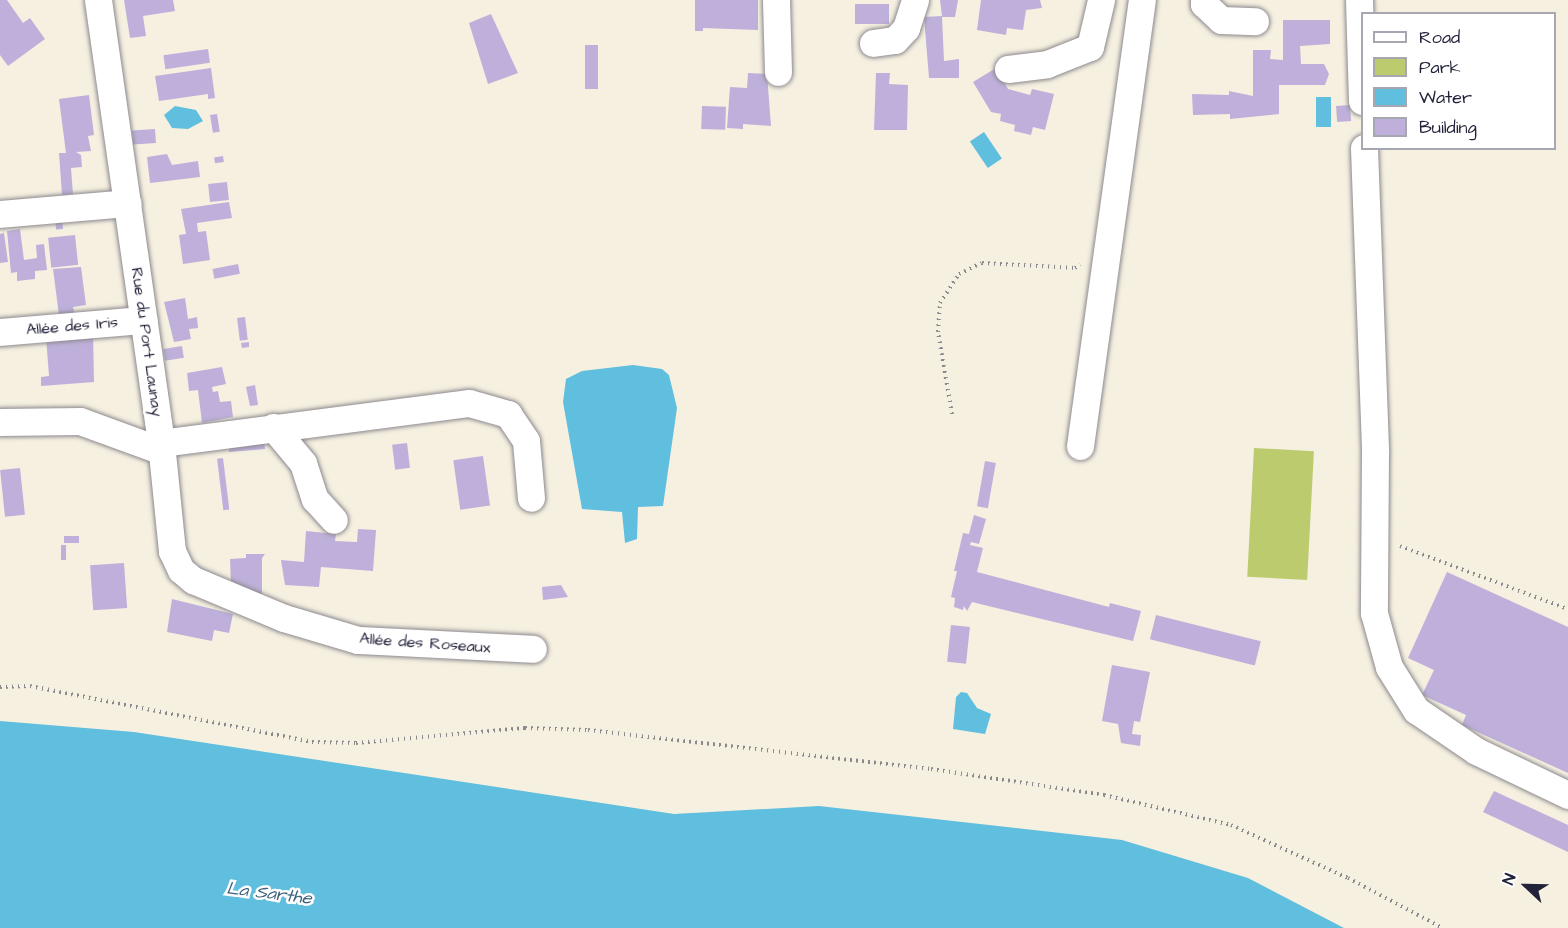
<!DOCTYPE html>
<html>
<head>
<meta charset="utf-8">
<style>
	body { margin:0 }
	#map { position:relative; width:1568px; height:928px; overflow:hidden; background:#f6f0e1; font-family:"Architects Daughter",sans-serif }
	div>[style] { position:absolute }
	.green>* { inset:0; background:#bccb6d; transform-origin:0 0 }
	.water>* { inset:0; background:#60bede; transform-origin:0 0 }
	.building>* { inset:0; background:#beb0da; transform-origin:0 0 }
	.path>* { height:4px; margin-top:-2px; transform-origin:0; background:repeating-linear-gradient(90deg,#8c898e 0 1.5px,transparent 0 6px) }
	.roads { filter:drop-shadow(0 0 2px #8c898e) drop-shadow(0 0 2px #8c898e) }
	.minor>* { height:27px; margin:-13.5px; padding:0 13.5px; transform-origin:13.5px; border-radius:13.5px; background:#fff }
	span { translate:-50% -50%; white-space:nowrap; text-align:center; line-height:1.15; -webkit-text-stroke:5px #fff; paint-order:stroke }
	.street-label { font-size:16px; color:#22223b }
	.water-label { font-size:18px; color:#3b607c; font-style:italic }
	.legend { position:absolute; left:1361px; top:12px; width:195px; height:138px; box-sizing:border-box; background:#fff; border:2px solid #a7a7b1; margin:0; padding:8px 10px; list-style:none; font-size:18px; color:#22223b }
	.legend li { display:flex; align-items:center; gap:12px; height:30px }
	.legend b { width:30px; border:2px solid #a7a7b1 }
	.north { position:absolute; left:1496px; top:856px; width:60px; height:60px; -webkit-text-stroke:4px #fff; paint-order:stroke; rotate:292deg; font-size:16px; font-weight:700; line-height:24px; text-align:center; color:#22223b }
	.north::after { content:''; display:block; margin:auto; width:21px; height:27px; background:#22223b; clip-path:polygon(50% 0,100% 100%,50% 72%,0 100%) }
</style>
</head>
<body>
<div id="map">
	<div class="green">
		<div style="left:1254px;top:448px;width:60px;height:129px;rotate:3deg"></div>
	</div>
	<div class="water">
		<div style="left:1316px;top:97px;width:15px;height:30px"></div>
		<div style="clip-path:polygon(175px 106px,196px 110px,203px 121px,188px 129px,172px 128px,164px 115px)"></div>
		<div style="left:984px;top:132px;width:32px;height:17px;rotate:56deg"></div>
		<div style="clip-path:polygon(633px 365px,662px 369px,669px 375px,677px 408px,663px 506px,638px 507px,637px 539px,625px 543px,622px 512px,582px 509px,563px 402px,566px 379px,582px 371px)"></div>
		<div style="clip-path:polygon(961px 692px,967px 693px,977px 708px,991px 714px,985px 734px,953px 729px,956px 697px)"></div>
		<div style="clip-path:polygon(0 721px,134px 732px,674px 814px,819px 806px,1122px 840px,1248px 878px,1344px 928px,0 928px)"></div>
	</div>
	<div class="building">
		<div style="clip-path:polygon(0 0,7px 0,23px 23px,30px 18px,45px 39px,8px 66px,0 55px)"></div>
		<div style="clip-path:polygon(124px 0,173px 0,175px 11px,143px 16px,146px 36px,130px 38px)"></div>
		<div style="clip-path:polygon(695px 0,758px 0,758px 30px,703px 28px,703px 31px,695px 31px)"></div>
		<div style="clip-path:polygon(940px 0,958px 0,955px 17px,942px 17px,944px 61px,959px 59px,959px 78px,929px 78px,924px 17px,942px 16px)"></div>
		<div style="clip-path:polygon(981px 0,1040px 0,1042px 8px,1026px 10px,1023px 30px,1007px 28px,1006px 35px,977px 30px)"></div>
		<div style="left:855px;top:4px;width:34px;height:20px"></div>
		<div style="clip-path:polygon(491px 14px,518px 73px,488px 84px,469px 23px)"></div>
		<div style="clip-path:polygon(1283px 20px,1330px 20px,1330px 44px,1300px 46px,1301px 64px,1324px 64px,1329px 74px,1325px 85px,1279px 85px,1279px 114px,1230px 119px,1230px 114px,1193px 115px,1192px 94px,1229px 95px,1229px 91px,1253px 96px,1253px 50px,1271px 50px,1270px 59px,1283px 60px)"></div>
		<div style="left:585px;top:45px;width:13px;height:44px"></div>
		<div style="left:208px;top:49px;width:14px;height:45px;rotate:82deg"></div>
		<div style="clip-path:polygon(211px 68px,215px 98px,208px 99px,208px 94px,159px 101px,155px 76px)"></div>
		<div style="clip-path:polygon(996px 68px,1008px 89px,1030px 95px,1032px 89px,1054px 94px,1045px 130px,1033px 127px,1031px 135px,1014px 131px,1015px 125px,1000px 121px,1001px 114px,991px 112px,973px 82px)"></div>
		<div style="clip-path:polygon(748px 73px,767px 74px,771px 126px,743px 124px,743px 129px,727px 128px,730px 87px,747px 88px)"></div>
		<div style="clip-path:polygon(876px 73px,890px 73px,889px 84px,908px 85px,907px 130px,874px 130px)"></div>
		<div style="clip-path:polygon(89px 95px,94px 135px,88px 136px,91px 151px,76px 152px,81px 155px,82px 167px,71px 168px,73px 194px,62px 195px,59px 153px,66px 153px,59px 99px)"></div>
		<div style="left:1350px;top:105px;width:16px;height:14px;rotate:86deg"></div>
		<div style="left:702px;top:106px;width:24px;height:23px;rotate:2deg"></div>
		<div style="left:217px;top:114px;width:18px;height:7px;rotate:81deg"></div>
		<div style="left:155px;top:129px;width:14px;height:23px;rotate:86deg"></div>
		<div style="clip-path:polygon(167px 154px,172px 165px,198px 161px,200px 177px,150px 183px,147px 157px)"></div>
		<div style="left:223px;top:156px;width:6px;height:9px;rotate:81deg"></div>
		<div style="left:227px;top:182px;width:18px;height:19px;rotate:84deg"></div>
		<div style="clip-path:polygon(229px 202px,232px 218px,197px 223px,198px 232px,206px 231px,210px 260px,183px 264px,179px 235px,186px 234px,181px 209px)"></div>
		<div style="left:62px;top:215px;width:14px;height:7px;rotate:86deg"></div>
		<div style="clip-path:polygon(20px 229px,24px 260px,37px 258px,36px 245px,44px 244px,47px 270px,35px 271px,35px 279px,17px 281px,17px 272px,11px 273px,7px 231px)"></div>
		<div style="clip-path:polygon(4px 233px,8px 262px,0 263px,0 234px)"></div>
		<div style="left:75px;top:235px;width:30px;height:27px;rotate:84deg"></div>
		<div style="left:238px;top:264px;width:10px;height:26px;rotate:79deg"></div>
		<div style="clip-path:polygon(81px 267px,86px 305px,73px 307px,76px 322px,60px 323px,53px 269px)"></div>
		<div style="clip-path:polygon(185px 298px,188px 319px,197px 317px,198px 328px,189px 329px,191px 339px,174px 342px,164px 302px)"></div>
		<div style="left:245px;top:317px;width:23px;height:8px;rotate:83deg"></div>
		<div style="clip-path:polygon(93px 333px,94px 382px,41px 386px,41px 377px,49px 376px,46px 337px)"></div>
		<div style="clip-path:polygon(249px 342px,249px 347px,242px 348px,241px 343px)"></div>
		<div style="left:182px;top:346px;width:12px;height:19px;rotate:81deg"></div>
		<div style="clip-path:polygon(222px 367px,226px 384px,212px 387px,213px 392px,218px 391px,220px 402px,231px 401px,233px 417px,202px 423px,198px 390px,189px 391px,187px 373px)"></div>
		<div style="clip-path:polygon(255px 385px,258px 405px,250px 406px,246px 387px)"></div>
		<div style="left:264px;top:438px;width:11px;height:36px;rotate:85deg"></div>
		<div style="left:407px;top:443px;width:25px;height:15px;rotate:83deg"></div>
		<div style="left:483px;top:456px;width:50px;height:30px;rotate:82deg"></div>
		<div style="left:223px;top:458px;width:52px;height:6px;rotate:83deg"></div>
		<div style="left:985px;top:461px;width:11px;height:46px;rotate:10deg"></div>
		<div style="left:20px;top:468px;width:47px;height:20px;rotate:84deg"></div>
		<div style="clip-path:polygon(974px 515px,986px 519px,979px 544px,971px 542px,970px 545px,983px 548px,977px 572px,1109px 607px,1110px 603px,1141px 611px,1133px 641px,972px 602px,967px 611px,964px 606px,963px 610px,954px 607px,955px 598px,951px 597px,957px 571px,954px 571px,963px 533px,969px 534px)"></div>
		<div style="clip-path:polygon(358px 529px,376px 530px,373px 571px,321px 567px,319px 587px,285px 585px,281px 560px,304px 562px,306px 531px,336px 534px,335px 541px,357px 542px)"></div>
		<div style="left:79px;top:536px;width:7px;height:15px;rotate:90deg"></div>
		<div style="left:61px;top:545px;width:5px;height:15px"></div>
		<div style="clip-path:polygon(246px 554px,265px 554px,262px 558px,262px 596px,231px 585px,230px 559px,246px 558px)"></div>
		<div style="left:124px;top:563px;width:45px;height:34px;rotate:86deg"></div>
		<div style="clip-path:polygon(1447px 572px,1568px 627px,1568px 773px,1462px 725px,1466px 715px,1422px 695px,1434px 670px,1408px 658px)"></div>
		<div style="clip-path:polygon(561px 585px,568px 597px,543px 600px,542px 587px)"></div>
		<div style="clip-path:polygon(172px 599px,233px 614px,229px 633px,214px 630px,212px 641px,167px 632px)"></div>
		<div style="left:1156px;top:615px;width:108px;height:25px;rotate:14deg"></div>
		<div style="left:951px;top:625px;width:19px;height:37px;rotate:6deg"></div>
		<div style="clip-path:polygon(1112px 665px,1150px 672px,1140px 722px,1134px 721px,1132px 734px,1141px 735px,1140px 746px,1121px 743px,1118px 724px,1102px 721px)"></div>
		<div style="clip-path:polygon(1494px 791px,1568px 825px,1568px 852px,1483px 812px)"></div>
	</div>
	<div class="path">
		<div style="left:952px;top:414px;width:83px;rotate:-99.7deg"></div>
		<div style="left:938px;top:332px;width:29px;rotate:-86deg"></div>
		<div style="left:940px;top:303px;width:35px;rotate:-57deg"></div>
		<div style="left:959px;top:274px;width:25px;rotate:-26deg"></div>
		<div style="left:982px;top:263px;width:93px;rotate:3.1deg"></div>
		<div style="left:1075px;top:268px;width:6px;rotate:-31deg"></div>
		<div style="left:1400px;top:546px;width:179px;rotate:20.6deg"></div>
		<div style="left:0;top:687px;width:30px;rotate:-2deg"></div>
		<div style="left:30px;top:686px;width:288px;rotate:11.2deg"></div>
		<div style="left:312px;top:742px;width:44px;rotate:1.3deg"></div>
		<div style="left:356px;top:743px;width:170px;rotate:-5.1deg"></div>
		<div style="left:525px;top:728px;width:63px;rotate:1.8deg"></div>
		<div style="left:588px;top:730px;width:345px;rotate:6.5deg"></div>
		<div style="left:931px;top:769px;width:175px;rotate:8.5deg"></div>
		<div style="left:1104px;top:795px;width:130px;rotate:13.3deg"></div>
		<div style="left:1231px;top:825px;width:128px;rotate:24.4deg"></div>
		<div style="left:1348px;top:878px;width:107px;rotate:27.8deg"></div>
	</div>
	<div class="roads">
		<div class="minor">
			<div style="left:98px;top:0;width:447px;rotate:81.9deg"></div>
			<div style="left:161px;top:443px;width:109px;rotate:84.2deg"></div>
			<div style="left:172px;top:551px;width:21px;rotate:65deg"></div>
			<div style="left:181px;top:570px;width:16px;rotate:40deg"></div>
			<div style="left:193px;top:580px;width:99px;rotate:22.7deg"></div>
			<div style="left:284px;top:618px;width:77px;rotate:16.6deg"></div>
			<div style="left:358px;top:640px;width:175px;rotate:2.9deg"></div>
			<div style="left:776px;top:0;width:72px;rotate:88.4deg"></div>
			<div style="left:1204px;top:0;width:4px;rotate:90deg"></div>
			<div style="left:1204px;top:4px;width:23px;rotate:43deg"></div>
			<div style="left:1221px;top:20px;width:34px;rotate:2deg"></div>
			<div style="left:1359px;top:0;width:101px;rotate:88.3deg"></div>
			<div style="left:873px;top:43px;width:22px;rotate:-8deg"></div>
			<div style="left:895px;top:40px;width:16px;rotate:-47deg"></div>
			<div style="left:906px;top:28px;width:29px;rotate:-72deg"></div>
			<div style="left:1008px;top:69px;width:39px;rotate:-7deg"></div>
			<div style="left:1047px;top:64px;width:46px;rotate:-21.6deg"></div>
			<div style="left:1090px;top:47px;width:48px;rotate:-76.8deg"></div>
			<div style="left:1364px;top:148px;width:305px;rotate:87.9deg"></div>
			<div style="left:1375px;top:453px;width:160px;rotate:90.4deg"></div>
			<div style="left:1374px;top:613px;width:56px;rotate:74.5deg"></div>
			<div style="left:1389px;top:667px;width:51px;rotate:57.9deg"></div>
			<div style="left:1416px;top:710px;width:73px;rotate:34.3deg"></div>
			<div style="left:1476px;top:751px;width:102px;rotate:25.6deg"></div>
			<div style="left:0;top:214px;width:128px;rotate:-4.9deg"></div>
			<div style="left:0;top:332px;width:144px;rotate:-4.8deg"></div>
			<div style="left:0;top:422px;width:80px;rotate:-0.7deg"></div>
			<div style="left:80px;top:421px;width:87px;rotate:20.1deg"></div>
			<div style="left:273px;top:427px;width:47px;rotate:50.2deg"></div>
			<div style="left:303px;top:463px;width:38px;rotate:72deg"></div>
			<div style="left:315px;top:499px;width:28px;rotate:48deg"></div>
			<div style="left:161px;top:443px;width:311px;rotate:-7.4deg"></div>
			<div style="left:469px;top:403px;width:41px;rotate:15.8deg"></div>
			<div style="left:508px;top:414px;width:32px;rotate:56deg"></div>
			<div style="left:526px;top:441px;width:57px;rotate:85deg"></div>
			<div style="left:1080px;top:446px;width:450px;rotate:-82.1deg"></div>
		</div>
	</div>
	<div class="street-label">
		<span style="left:72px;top:326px;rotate:-5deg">Allée des Iris</span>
		<span style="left:147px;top:342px;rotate:82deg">Rue du Port Launay</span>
		<span style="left:425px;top:643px;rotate:4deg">Allée des Roseaux</span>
	</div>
	<div class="water-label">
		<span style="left:269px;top:894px;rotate:7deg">La Sarthe</span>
	</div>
	<ul class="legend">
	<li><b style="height:8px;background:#fff"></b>Road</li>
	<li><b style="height:16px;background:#bccb6d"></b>Park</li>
	<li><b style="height:16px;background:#60bede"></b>Water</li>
	<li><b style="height:16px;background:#beb0da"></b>Building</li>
	</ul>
	<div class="north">N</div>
</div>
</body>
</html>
